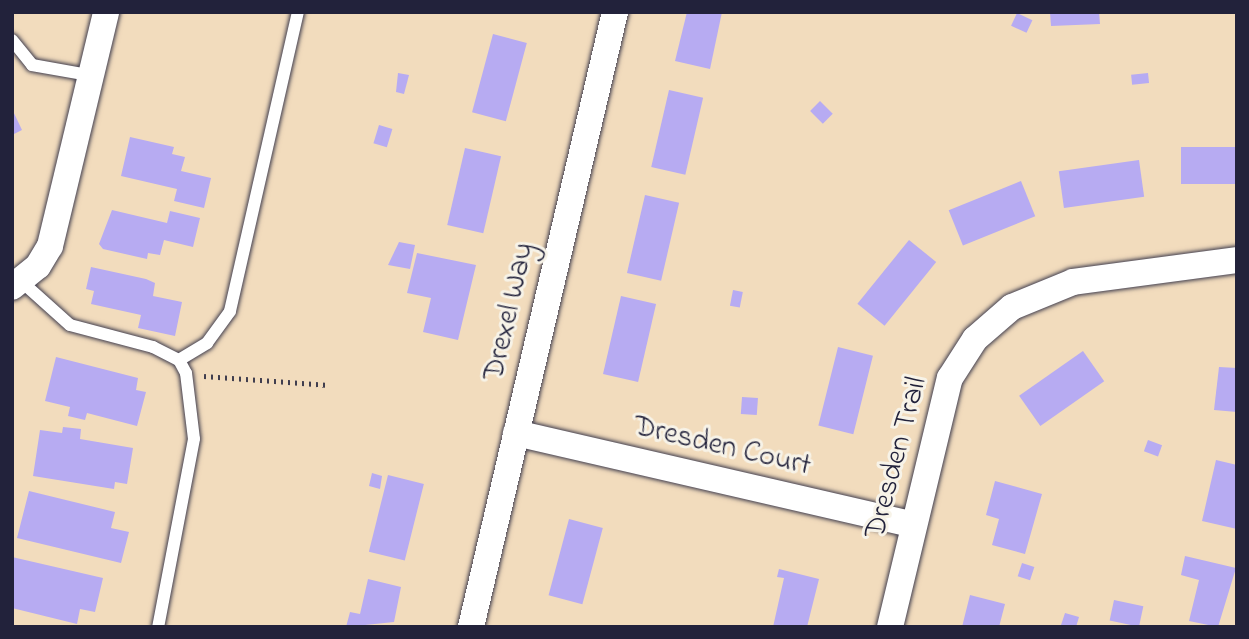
<!DOCTYPE html>
<html>
<head>
<meta charset="utf-8">
<style>
	body { margin:0 }
	#map { position:relative; width:1249px; height:639px; overflow:hidden; background:#f2dcbd; font-family:"Indie Flower",sans-serif }
	div>[style] { position:absolute }
	.building>* { inset:0; background:#b7abf2; transform-origin:0 0 }
	.path>* { height:4.5px; margin-top:-2.25px; transform-origin:0; background:repeating-linear-gradient(90deg,#413e4e 0 2px,transparent 0 7px) }
	.roads { filter:drop-shadow(0 0 2px #413e4e) drop-shadow(0 0 2px #413e4e) }
	.service>* { height:12px; margin:-6px; padding:0 6px; transform-origin:6px; border-radius:6px; background:#fff }
	.minor>* { height:26px; margin:-13px; padding:0 13px; transform-origin:13px; border-radius:13px; background:#fff }
	span { translate:-50% -50%; white-space:nowrap; text-align:center; line-height:1.15; -webkit-text-stroke:6px #f7f3e8; paint-order:stroke }
	.street-label { font-size:30px; color:#22223b }
	.frame { position:absolute; inset:0; border:14px solid #22223b; pointer-events:none }
</style>
</head>
<body>
<div id="map">
	<div class="building">
		<div style="clip-path:polygon(687px 12px,722px 12px,710px 69px,675px 61px)"></div>
		<div style="clip-path:polygon(1050px 12px,1099px 12px,1100px 24px,1051px 26px)"></div>
		<div style="left:1017px;top:13px;width:17px;height:14px;rotate:25deg"></div>
		<div style="left:493px;top:34px;width:35px;height:81px;rotate:15deg"></div>
		<div style="clip-path:polygon(398px 73px,409px 75px,404px 94px,396px 92px)"></div>
		<div style="left:1148px;top:73px;width:10px;height:17px;rotate:84deg"></div>
		<div style="left:669px;top:90px;width:35px;height:79px;rotate:13deg"></div>
		<div style="left:820px;top:101px;width:18px;height:14px;rotate:45deg"></div>
		<div style="clip-path:polygon(12px 109px,22px 130px,12px 135px)"></div>
		<div style="left:379px;top:125px;width:14px;height:19px;rotate:17deg"></div>
		<div style="clip-path:polygon(130px 137px,174px 147px,172px 154px,185px 157px,181px 171px,211px 178px,204px 208px,174px 201px,177px 189px,121px 176px)"></div>
		<div style="left:1237px;top:147px;width:37px;height:56px;rotate:90deg"></div>
		<div style="left:465px;top:148px;width:37px;height:79px;rotate:13deg"></div>
		<div style="left:1139px;top:160px;width:37px;height:81px;rotate:82deg"></div>
		<div style="left:1021px;top:181px;width:38px;height:78px;rotate:68deg"></div>
		<div style="left:645px;top:195px;width:35px;height:80px;rotate:13deg"></div>
		<div style="clip-path:polygon(112px 210px,167px 223px,170px 211px,200px 218px,193px 247px,164px 240px,160px 255px,148px 253px,147px 259px,103px 249px,99px 244px)"></div>
		<div style="left:909px;top:240px;width:35px;height:82px;rotate:39deg"></div>
		<div style="clip-path:polygon(399px 242px,415px 245px,410px 269px,388px 265px)"></div>
		<div style="clip-path:polygon(417px 253px,476px 265px,458px 340px,423px 332px,431px 298px,407px 293px)"></div>
		<div style="clip-path:polygon(91px 267px,146px 279px,155px 283px,153px 296px,182px 302px,175px 336px,138px 328px,141px 315px,91px 304px,94px 291px,86px 289px)"></div>
		<div style="left:733px;top:290px;width:10px;height:16px;rotate:11deg"></div>
		<div style="left:621px;top:296px;width:36px;height:80px;rotate:13deg"></div>
		<div style="left:838px;top:347px;width:36px;height:81px;rotate:14deg"></div>
		<div style="left:1083px;top:351px;width:37px;height:78px;rotate:55deg"></div>
		<div style="clip-path:polygon(56px 357px,138px 378px,136px 390px,146px 392px,137px 426px,87px 413px,85px 420px,68px 416px,70px 407px,45px 401px)"></div>
		<div style="clip-path:polygon(1219px 367px,1237px 368px,1237px 412px,1214px 410px)"></div>
		<div style="left:742px;top:397px;width:16px;height:17px;rotate:4deg"></div>
		<div style="clip-path:polygon(63px 427px,81px 429px,80px 439px,133px 448px,127px 484px,115px 482px,114px 489px,33px 476px,40px 430px,62px 433px)"></div>
		<div style="left:1148px;top:440px;width:15px;height:12px;rotate:20deg"></div>
		<div style="clip-path:polygon(1216px 460px,1237px 465px,1237px 529px,1202px 521px)"></div>
		<div style="clip-path:polygon(372px 473px,382px 476px,380px 489px,369px 486px)"></div>
		<div style="left:388px;top:475px;width:37px;height:79px;rotate:14deg"></div>
		<div style="clip-path:polygon(995px 481px,1042px 494px,1025px 554px,992px 545px,999px 519px,986px 515px)"></div>
		<div style="clip-path:polygon(29px 491px,115px 512px,111px 528px,129px 532px,121px 563px,17px 538px)"></div>
		<div style="left:569px;top:519px;width:35px;height:79px;rotate:15deg"></div>
		<div style="clip-path:polygon(1185px 556px,1236px 568px,1218px 627px,1189px 621px,1199px 580px,1181px 575px)"></div>
		<div style="clip-path:polygon(12px 557px,103px 578px,95px 612px,80px 609px,77px 624px,12px 608px)"></div>
		<div style="left:1022px;top:563px;width:13px;height:14px;rotate:18deg"></div>
		<div style="clip-path:polygon(779px 569px,819px 579px,807px 627px,773px 627px,784px 578px,777px 577px)"></div>
		<div style="clip-path:polygon(368px 579px,401px 587px,394px 622px,346px 627px,350px 612px,360px 614px)"></div>
		<div style="clip-path:polygon(970px 595px,1005px 604px,999px 627px,962px 627px)"></div>
		<div style="left:1114px;top:600px;width:30px;height:21px;rotate:12deg"></div>
		<div style="clip-path:polygon(1065px 613px,1079px 617px,1076px 627px,1061px 625px)"></div>
	</div>
	<div class="path">
		<div style="left:204px;top:376px;width:125px;rotate:4.1deg"></div>
	</div>
	<div class="roads">
		<div class="service">
			<div style="left:12px;top:40px;width:32px;rotate:51deg"></div>
			<div style="left:32px;top:65px;width:58px;rotate:10deg"></div>
			<div style="left:22px;top:282px;width:64px;rotate:41.9deg"></div>
			<div style="left:70px;top:325px;width:86px;rotate:14.8deg"></div>
			<div style="left:153px;top:347px;width:29px;rotate:27deg"></div>
			<div style="left:179px;top:360px;width:15px;rotate:62deg"></div>
			<div style="left:186px;top:373px;width:66px;rotate:83.1deg"></div>
			<div style="left:194px;top:439px;width:191px;rotate:100.8deg"></div>
			<div style="left:179px;top:360px;width:33px;rotate:-31deg"></div>
			<div style="left:207px;top:343px;width:39px;rotate:-54deg"></div>
			<div style="left:230px;top:311px;width:307px;rotate:-77.2deg"></div>
		</div>
		<div class="minor">
			<div style="left:12px;top:287px;width:33px;rotate:-39deg"></div>
			<div style="left:38px;top:266px;width:23px;rotate:-59deg"></div>
			<div style="left:50px;top:246px;width:241px;rotate:-76.5deg"></div>
			<div style="left:516px;top:433px;width:408px;rotate:13deg"></div>
			<div style="left:471px;top:627px;width:632px;rotate:-76.82deg"></div>
			<div style="left:890px;top:627px;width:256px;rotate:-76.5deg"></div>
			<div style="left:950px;top:378px;width:46px;rotate:-57.3deg"></div>
			<div style="left:975px;top:339px;width:49px;rotate:-40.9deg"></div>
			<div style="left:1012px;top:307px;width:66px;rotate:-22.3deg"></div>
			<div style="left:1073px;top:282px;width:165px;rotate:-7.6deg"></div>
		</div>
	</div>
	<div class="street-label">
		<span style="left:510px;top:312px;rotate:-77deg">Drexel Way</span>
		<span style="left:722px;top:447px;rotate:13deg">Dresden Court</span>
		<span style="left:897px;top:458px;rotate:-75deg">Dresden Trail</span>
	</div>
	<div class="frame"></div>
</div>
</body>
</html>
